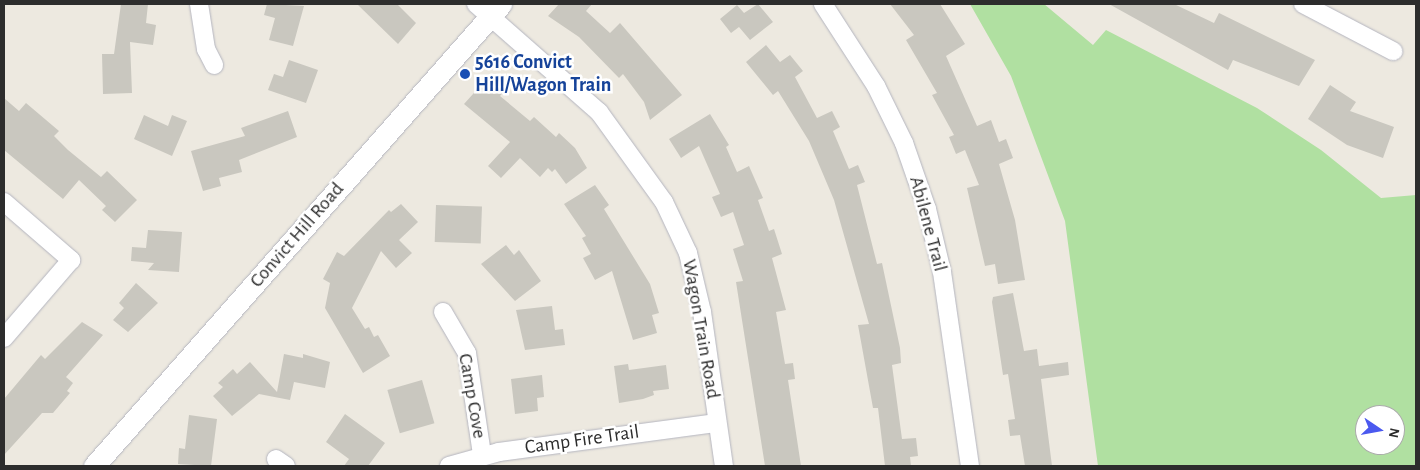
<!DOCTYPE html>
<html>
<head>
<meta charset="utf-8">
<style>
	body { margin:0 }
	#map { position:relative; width:1420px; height:470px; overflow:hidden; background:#ede9e0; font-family:"Alegreya Sans",sans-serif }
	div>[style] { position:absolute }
	.green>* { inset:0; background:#b0e0a1 }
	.building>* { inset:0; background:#c9c7bf; transform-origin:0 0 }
	.roads { filter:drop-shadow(0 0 1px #b4b5bf) drop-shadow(0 0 1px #b4b5bf) }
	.minor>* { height:18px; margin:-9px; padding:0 9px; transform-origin:9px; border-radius:9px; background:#fff }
	.tertiary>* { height:21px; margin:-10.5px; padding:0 10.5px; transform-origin:10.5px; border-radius:10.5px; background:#fff }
	.dots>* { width:14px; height:14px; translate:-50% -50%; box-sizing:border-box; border:2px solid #fff; border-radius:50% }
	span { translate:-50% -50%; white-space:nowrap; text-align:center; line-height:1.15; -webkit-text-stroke:5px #fff; paint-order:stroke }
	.transit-label { font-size:20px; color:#164399; font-weight:700 }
	.left { translate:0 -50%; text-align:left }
	.street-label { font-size:20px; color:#2d2d2d }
	.frame { position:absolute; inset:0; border:5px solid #2d2d2d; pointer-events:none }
	.north { position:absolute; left:1355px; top:405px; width:50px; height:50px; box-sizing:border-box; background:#fff; border:1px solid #ababab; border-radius:50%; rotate:102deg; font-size:14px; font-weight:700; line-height:20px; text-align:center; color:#2d2d2d }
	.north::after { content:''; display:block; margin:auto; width:18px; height:22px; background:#4b59ef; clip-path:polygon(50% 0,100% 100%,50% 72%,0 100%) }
</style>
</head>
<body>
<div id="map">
	<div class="green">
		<div style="clip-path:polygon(evenodd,970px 4px,1044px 4px,1093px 45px,1106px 30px,1257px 108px,1321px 150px,1381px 198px,1416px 195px,1416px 466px,1098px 466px,1065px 221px,1011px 76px,970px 4px,1365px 415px,1395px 415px,1395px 445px,1365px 445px,1365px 415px)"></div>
	</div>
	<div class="building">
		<div style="clip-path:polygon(121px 4px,148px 4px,146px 23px,156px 25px,153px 45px,130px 42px,132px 93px,103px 94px,102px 54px,114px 54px)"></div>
		<div style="clip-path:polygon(267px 4px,304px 6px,293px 46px,269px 40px,275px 18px,264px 15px)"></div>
		<div style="clip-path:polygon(357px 4px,397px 4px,416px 23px,398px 44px)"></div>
		<div style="clip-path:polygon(559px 4px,592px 4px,586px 11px,610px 33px,620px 23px,682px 95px,650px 120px,644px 102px,623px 74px,619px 78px,579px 37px,548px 16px)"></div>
		<div style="clip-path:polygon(758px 4px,773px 22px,750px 40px,739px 27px,731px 33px,720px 19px,737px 5px,744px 13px)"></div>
		<div style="clip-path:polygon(890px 4px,940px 4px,965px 44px,946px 56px,977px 126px,991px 120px,999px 142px,1006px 139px,1013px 158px,999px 164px,1015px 220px,1025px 280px,998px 284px,995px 264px,985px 266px,967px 188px,979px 185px,965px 150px,956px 154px,949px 137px,954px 135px,932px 95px,937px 93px,906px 40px,914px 35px)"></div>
		<div style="clip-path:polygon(1109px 4px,1174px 4px,1214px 23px,1219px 13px,1315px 60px,1299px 86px,1233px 60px,1228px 70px)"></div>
		<div style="clip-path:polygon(766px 45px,780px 62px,790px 55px,803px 71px,795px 77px,817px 118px,832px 111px,840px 127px,833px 131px,849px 169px,858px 165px,865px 182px,857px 185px,877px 264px,882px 263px,900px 348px,901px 363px,892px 365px,902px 439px,916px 438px,918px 456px,910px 457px,911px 466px,885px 466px,878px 408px,873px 408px,858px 325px,869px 324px,834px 200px,809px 141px,778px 91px,773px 95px,746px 62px)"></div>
		<div style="clip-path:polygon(289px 60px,318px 70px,306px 103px,268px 90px,274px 74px,283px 77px)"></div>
		<div style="clip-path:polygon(491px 74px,507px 88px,500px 96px,530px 121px,534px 117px,556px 137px,559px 133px,575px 148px,587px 168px,566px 184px,555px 169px,552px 172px,548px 168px,540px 177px,520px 158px,501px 178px,488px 166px,510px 142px,464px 104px)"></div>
		<div style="clip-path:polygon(1330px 85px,1356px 102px,1350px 111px,1394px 127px,1383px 158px,1347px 145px,1308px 119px)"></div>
		<div style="clip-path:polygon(4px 98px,19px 111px,26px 103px,59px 131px,54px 136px,68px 150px,101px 177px,107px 171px,137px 200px,115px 222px,102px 210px,106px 206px,79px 180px,63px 199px,4px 150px)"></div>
		<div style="clip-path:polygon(288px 111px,297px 137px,239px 160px,242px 172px,219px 178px,221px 186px,203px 191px,191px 151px,245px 136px,241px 128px)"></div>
		<div style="clip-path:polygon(710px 114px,729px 145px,726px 147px,737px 172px,749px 166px,763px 198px,758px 200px,769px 231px,774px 229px,782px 254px,772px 258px,786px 310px,776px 312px,785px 364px,793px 363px,795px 379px,788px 380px,801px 466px,765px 466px,736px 282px,743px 281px,733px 249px,744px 245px,733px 212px,721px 217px,712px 197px,720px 194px,699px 146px,681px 158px,669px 139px)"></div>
		<div style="clip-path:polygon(144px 115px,168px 126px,172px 115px,187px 121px,172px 156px,134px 139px)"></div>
		<div style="clip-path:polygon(595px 185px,609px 205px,604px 209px,650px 284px,659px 313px,652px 315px,657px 333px,633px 340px,612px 271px,595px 280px,583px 258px,591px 254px,582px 238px,586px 236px,564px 204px)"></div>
		<div style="clip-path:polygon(401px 204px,418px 222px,399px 240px,412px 253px,396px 268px,381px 251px,352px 308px,365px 329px,369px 327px,374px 337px,378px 335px,390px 356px,363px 373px,325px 308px,330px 283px,323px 279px,337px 252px,344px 256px,389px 210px,391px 212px)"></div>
		<div style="left:436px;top:205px;width:46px;height:37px;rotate:2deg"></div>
		<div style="clip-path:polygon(148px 230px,182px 232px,179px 272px,148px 270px,154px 263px,131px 261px,132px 247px,146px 248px)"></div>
		<div style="clip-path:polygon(506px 245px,514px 255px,519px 250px,541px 281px,515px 301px,481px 264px)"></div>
		<div style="clip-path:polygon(136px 283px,158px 303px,128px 332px,113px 320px,124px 308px,119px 303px)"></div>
		<div style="clip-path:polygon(1013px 293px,1024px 351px,1037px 349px,1039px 366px,1068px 362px,1069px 375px,1041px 379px,1052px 466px,1025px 466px,1020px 435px,1010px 436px,1008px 420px,1015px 419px,1008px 374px,1003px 375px,992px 302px,993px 297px)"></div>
		<div style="clip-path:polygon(552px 306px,555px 330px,563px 329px,565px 345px,525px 350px,516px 310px)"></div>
		<div style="clip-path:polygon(82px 322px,103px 335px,66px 377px,73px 383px,67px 391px,70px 393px,53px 413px,42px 413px,4px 455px,4px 399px,41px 355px,45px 359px)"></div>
		<div style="clip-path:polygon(284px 354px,303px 358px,303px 354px,330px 362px,325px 388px,294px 382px,290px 400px,259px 394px,232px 416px,213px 396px,223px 387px,218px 383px,233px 369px,237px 374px,250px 362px,277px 392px)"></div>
		<div style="clip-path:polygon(628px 364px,629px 370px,666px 365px,669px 389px,653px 391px,654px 395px,643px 399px,619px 403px,614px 366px)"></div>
		<div style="clip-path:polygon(542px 375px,544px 397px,537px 398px,538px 411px,515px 414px,511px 379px)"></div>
		<div style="left:422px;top:380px;width:45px;height:36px;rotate:74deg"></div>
		<div style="clip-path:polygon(345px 414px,385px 443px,368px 466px,344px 466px,349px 459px,326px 442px)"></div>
		<div style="clip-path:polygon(189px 415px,217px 419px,211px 466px,178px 464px,179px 448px,185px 449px)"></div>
	</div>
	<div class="roads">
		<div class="minor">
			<div style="left:199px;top:4px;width:46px;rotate:81.2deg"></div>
			<div style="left:206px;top:49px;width:18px;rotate:63deg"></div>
			<div style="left:476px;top:4px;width:164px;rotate:41.3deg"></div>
			<div style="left:599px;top:112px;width:111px;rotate:54.2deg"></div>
			<div style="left:664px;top:202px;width:56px;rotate:64.8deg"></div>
			<div style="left:688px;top:253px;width:61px;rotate:76.7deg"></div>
			<div style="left:702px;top:312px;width:156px;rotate:81.9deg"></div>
			<div style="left:823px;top:4px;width:98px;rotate:57.1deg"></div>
			<div style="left:876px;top:86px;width:64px;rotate:63.8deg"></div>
			<div style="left:904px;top:143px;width:70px;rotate:70.8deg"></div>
			<div style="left:927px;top:209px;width:65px;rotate:76.6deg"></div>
			<div style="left:942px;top:272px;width:196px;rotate:81.8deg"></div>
			<div style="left:1303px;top:4px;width:102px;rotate:27.6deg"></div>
			<div style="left:4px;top:202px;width:89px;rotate:40.9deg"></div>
			<div style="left:71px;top:260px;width:103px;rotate:130.7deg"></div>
			<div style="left:443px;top:312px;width:48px;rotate:59.7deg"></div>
			<div style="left:467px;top:353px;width:103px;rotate:81.6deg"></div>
			<div style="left:276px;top:459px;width:12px;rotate:35deg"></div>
			<div style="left:449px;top:466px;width:52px;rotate:-15.6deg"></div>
			<div style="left:499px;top:452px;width:220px;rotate:-7.6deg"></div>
		</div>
		<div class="tertiary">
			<div style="left:94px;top:466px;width:616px;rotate:-48.62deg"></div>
		</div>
	</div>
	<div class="dots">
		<div style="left:465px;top:74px;background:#1a4fb4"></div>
	</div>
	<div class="transit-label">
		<span class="left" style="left:475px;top:74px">5616 Convict<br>Hill/Wagon Train</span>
	</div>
	<div class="street-label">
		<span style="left:928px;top:224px;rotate:75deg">Abilene Trail</span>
		<span style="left:297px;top:235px;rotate:-49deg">Convict Hill Road</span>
		<span style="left:701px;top:329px;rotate:80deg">Wagon Train Road</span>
		<span style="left:472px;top:396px;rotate:80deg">Camp Cove</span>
		<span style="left:582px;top:440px;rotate:-8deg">Camp Fire Trail</span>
	</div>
	<div class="frame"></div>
	<div class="north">N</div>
</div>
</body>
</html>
